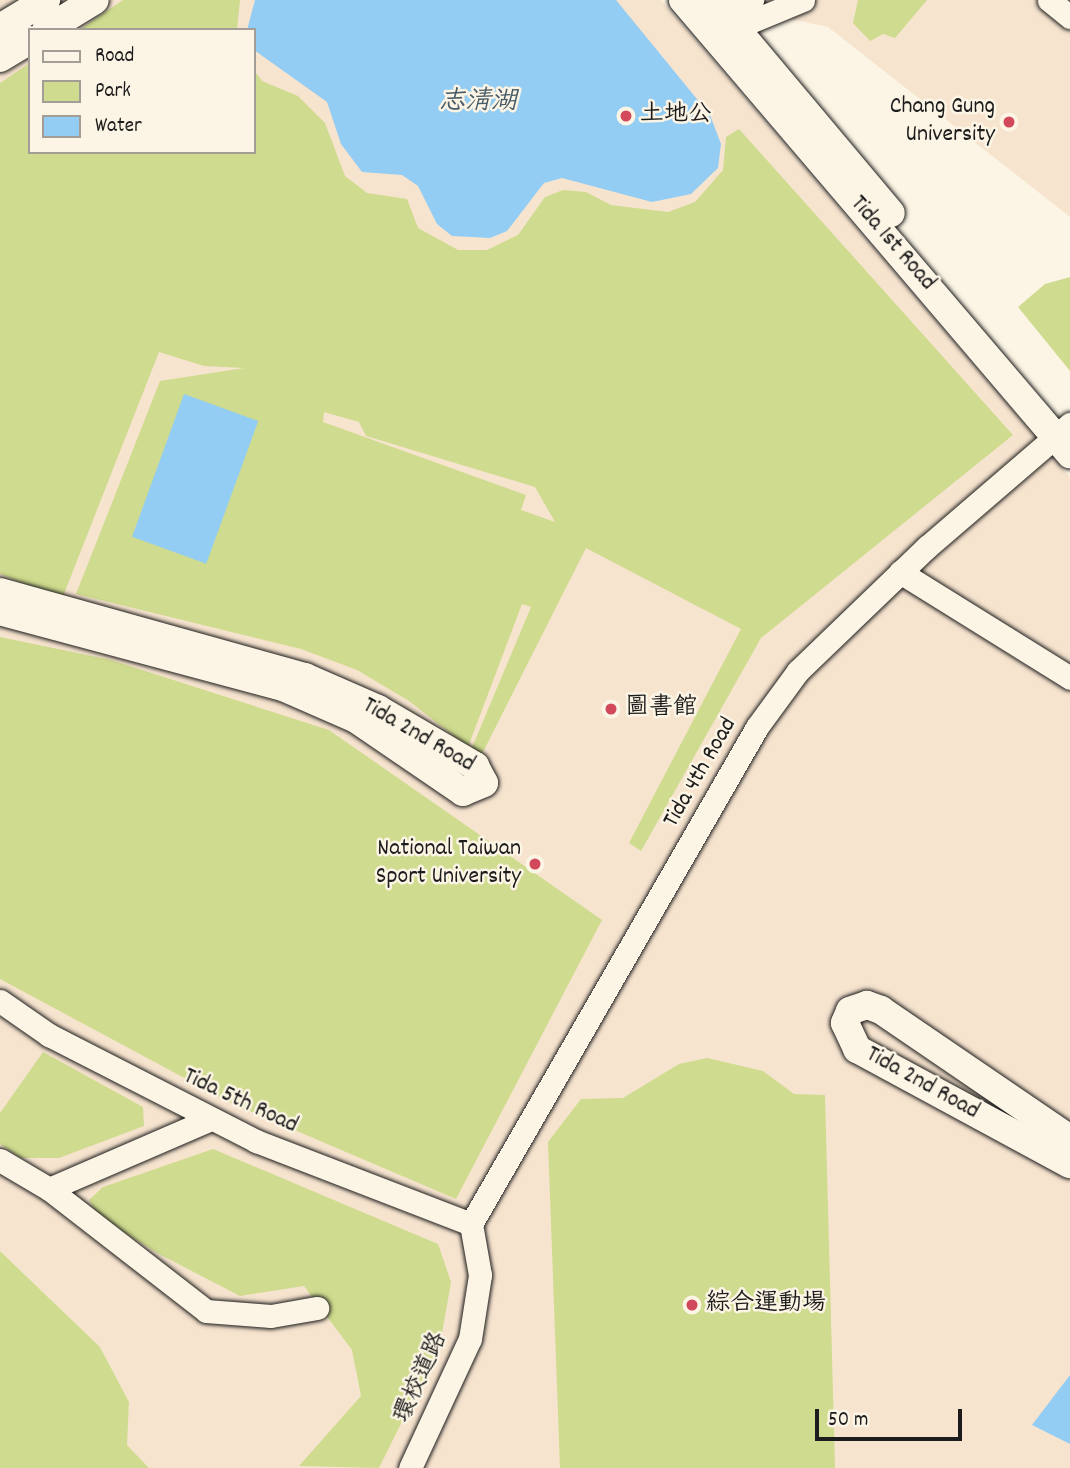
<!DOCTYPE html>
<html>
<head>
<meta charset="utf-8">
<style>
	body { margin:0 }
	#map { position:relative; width:1070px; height:1468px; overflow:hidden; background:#fcf5e5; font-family:Dekko,"LXGW WenKai TC",sans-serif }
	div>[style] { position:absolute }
	.built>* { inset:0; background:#f7e4cf }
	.green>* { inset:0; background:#cfdb8e }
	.water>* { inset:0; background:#93cdf3; transform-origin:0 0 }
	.roads { filter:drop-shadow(0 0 2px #1c1c1c) drop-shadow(0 0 2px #1c1c1c) }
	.minor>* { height:23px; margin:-11.5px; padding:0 11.5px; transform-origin:11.5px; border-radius:11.5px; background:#fcf5e5 }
	.tertiary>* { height:28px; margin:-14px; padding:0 14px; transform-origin:14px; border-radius:14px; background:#fcf5e5 }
	.dots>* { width:19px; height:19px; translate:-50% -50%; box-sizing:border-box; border:4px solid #fcf5e5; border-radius:50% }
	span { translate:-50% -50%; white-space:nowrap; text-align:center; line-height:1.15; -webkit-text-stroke:5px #fcf5e5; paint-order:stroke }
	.poi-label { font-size:24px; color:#1c1c1c }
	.right { translate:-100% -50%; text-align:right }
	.left { translate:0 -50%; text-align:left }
	.street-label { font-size:24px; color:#1c1c1c }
	.water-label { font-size:26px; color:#465a67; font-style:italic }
	.legend { position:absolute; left:28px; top:28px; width:228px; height:126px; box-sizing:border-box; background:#fcf5e5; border:2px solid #a29e95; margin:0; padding:9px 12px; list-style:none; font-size:21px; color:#1c1c1c }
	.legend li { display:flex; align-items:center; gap:14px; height:35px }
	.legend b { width:35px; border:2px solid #a29e95 }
	.scale { position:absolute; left:815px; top:1409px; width:147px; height:32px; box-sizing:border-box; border:4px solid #1c1c1c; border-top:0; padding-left:9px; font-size:21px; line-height:24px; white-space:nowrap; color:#1c1c1c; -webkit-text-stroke:5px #fcf5e5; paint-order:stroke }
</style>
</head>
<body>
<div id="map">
	<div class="built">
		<div style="clip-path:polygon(evenodd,0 0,661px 0,1070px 477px,1070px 1468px,149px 1468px,126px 1445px,129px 1402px,100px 1347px,0 1251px,0 0,30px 30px,254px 30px,254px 152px,30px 152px,30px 30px)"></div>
		<div style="clip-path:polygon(753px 0,1070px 0,1070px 217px,828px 27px,763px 13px)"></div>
	</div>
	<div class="green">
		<div style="clip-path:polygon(123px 0,240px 0,237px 30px,79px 30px)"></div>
		<div style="clip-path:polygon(858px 0,927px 0,895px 38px,883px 34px,870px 41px,853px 23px)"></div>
		<div style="clip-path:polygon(evenodd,30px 63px,30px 152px,254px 152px,254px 70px,262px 81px,298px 96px,325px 123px,345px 176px,367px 193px,407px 199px,418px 228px,458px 250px,487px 250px,518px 235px,545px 197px,563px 190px,586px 192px,611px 205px,668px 212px,695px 202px,723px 170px,726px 137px,739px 129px,1013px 435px,761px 638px,641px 851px,629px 843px,741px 629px,586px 548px,480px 758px,471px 750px,531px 607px,522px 604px,468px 747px,409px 701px,357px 670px,301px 649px,76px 594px,160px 381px,244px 368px,204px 366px,159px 352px,62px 599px,0 574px,0 83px,30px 63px,324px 412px,359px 422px,366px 436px,535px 487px,555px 522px,521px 510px,526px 495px,323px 422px,324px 412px)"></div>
		<div style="clip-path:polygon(1070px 277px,1070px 371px,1018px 307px,1045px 284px)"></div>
		<div style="clip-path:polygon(0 637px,111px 660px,329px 730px,602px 920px,456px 1199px,231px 1103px,0 979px)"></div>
		<div style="clip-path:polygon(43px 1052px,143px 1107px,144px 1126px,59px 1158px,21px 1158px,0 1144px,0 1113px)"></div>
		<div style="clip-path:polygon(707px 1058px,763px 1071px,794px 1094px,825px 1095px,835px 1468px,560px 1468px,548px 1142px,581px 1099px,623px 1098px,679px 1064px)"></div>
		<div style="clip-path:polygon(213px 1149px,438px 1244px,451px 1282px,440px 1345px,379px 1468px,299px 1466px,361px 1396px,352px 1350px,304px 1286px,240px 1296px,159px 1254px,98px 1216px,89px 1200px,103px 1187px)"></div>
		<div style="clip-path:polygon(0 1251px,100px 1347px,129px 1402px,127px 1445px,149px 1468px,0 1468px)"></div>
	</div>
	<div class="water">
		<div style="clip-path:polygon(255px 0,616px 0,710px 115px,721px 144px,718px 168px,691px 194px,652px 202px,562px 178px,544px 183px,507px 231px,490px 238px,452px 236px,437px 224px,418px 186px,402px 175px,362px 172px,341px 144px,327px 102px,254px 50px,254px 30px,247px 30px)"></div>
		<div style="left:184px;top:394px;width:79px;height:152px;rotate:20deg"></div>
		<div style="clip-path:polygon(1070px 1375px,1070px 1444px,1032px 1425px)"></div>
	</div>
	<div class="roads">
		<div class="minor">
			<div style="left:1049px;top:0;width:27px;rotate:39deg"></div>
			<div style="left:716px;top:29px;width:15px;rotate:-67deg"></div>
			<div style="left:722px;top:15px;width:34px;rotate:-27deg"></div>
			<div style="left:721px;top:34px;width:89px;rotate:-22.5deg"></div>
			<div style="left:900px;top:572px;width:200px;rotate:31.9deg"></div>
			<div style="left:0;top:1001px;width:60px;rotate:34.8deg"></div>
			<div style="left:49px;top:1035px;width:233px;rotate:27.1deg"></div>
			<div style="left:256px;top:1141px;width:230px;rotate:21.1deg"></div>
			<div style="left:0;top:1160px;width:57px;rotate:30.6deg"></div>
			<div style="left:49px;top:1189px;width:199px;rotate:37.8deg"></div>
			<div style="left:206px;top:1311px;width:65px;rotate:4.4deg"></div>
			<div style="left:271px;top:1316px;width:47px;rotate:-9.9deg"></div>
			<div style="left:49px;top:1189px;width:176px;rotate:-23.4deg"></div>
			<div style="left:471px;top:1224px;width:573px;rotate:-60.08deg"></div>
			<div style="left:757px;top:727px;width:69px;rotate:-53.8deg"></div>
			<div style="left:798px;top:671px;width:179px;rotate:-43.9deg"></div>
			<div style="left:927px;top:547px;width:189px;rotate:-40.7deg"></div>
			<div style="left:410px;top:1468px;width:142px;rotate:-65.1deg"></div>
			<div style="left:470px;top:1339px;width:65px;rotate:-81.1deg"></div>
			<div style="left:480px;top:1275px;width:52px;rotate:-100deg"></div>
		</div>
		<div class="tertiary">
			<div style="left:683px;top:0;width:597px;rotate:49.55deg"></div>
			<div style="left:712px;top:0;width:278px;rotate:50deg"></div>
			<div style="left:0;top:28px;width:54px;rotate:-31.3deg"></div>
			<div style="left:46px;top:30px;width:57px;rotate:-31.5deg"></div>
			<div style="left:0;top:58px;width:35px;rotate:-31deg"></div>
			<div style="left:0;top:592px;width:317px;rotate:15.6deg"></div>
			<div style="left:305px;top:677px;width:80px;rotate:23.7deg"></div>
			<div style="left:378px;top:709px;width:113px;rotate:30.4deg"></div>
			<div style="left:475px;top:766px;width:19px;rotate:62deg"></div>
			<div style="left:484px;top:783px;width:23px;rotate:157deg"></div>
			<div style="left:463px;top:792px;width:130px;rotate:-145.7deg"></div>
			<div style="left:356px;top:719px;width:80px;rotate:-156.3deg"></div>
			<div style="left:283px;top:687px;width:293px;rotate:-165deg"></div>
			<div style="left:1070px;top:1139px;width:229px;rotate:-145.7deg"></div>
			<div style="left:881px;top:1010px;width:15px;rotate:-160deg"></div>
			<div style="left:867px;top:1005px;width:18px;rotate:161deg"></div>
			<div style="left:850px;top:1011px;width:13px;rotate:113deg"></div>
			<div style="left:845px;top:1023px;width:29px;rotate:65deg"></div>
			<div style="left:857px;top:1049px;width:242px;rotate:28.4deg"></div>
		</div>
	</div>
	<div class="dots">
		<div style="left:626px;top:116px;background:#d1495b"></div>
		<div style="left:1009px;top:122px;background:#d1495b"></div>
		<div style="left:611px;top:709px;background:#d1495b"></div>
		<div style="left:535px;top:864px;background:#d1495b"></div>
		<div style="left:692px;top:1305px;background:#d1495b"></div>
	</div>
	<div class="poi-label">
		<span class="right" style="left:995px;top:122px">Chang Gung<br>University</span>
		<span class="left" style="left:640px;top:116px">土地公</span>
		<span class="left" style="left:625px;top:709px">圖書館</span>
		<span class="right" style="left:521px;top:864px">National Taiwan<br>Sport University</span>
		<span class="left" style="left:706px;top:1305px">綜合運動場</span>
	</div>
	<div class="street-label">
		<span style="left:892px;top:244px;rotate:49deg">Tida 1st Road</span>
		<span style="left:418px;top:736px;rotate:30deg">Tida 2nd Road</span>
		<span style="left:701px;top:773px;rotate:-60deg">Tida 4th Road</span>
		<span style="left:922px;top:1084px;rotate:29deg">Tida 2nd Road</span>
		<span style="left:240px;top:1102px;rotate:25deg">Tida 5th Road</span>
		<span style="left:422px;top:1378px;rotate:-66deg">環校道路</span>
	</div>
	<div class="water-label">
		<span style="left:478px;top:103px">志清湖</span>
	</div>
	<ul class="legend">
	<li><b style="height:9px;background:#fcf5e5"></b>Road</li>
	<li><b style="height:19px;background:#cfdb8e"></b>Park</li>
	<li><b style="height:19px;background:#93cdf3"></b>Water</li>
	</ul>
	<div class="scale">50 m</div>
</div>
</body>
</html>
